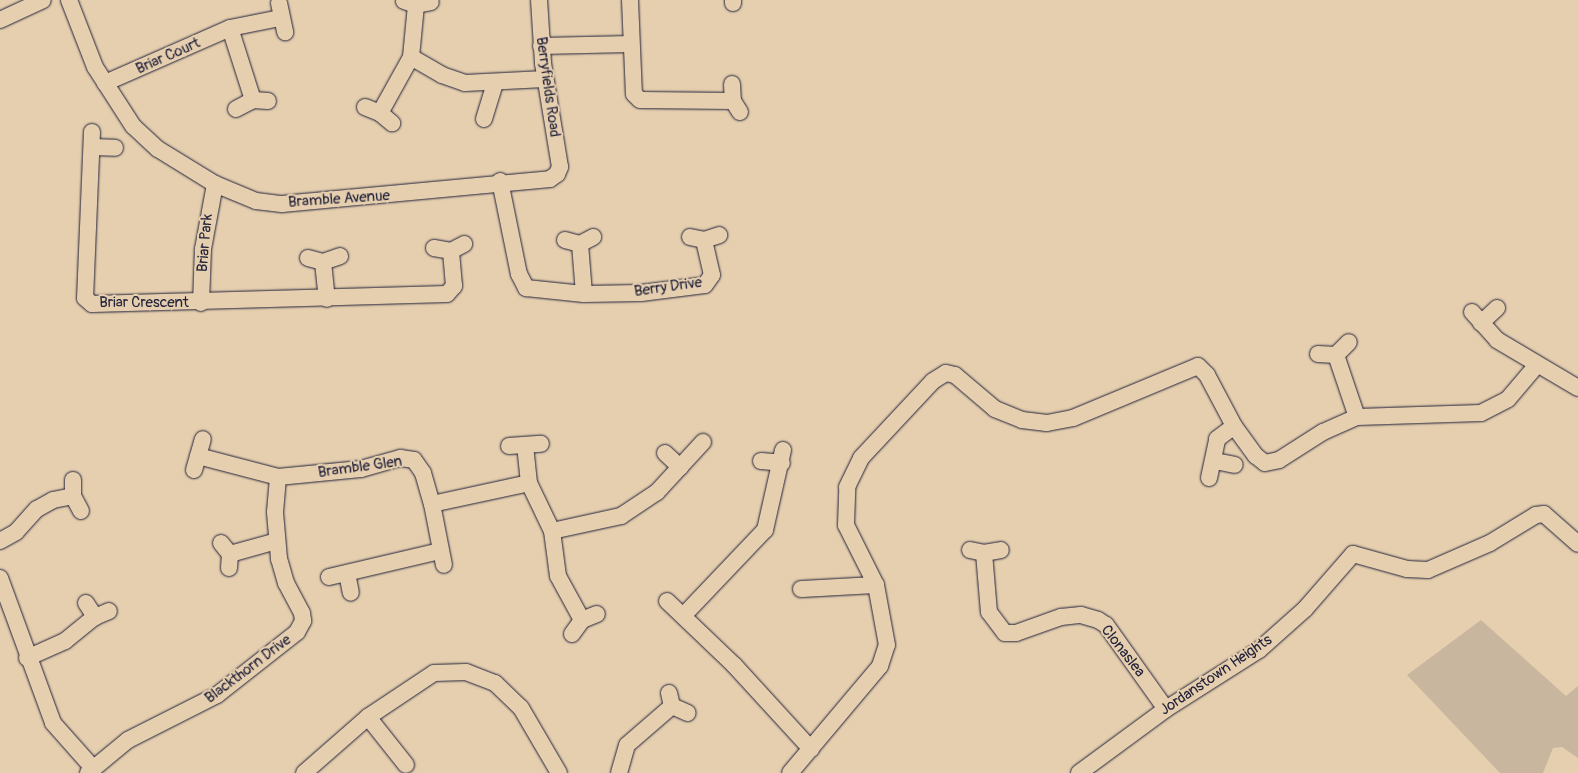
<!DOCTYPE html>
<html>
<head>
<meta charset="utf-8">
<style>
	body { margin:0 }
	#map { position:relative; width:1578px; height:773px; overflow:hidden; background:#e6cfaf; font-family:Pangolin,sans-serif }
	div>[style] { position:absolute }
	.green>* { inset:0; background:#c9b69e }
	.roads { filter:drop-shadow(0 0 1px #22223b) drop-shadow(0 0 1px #22223b) }
	.minor>* { height:16px; margin:-8px; padding:0 8px; transform-origin:8px; border-radius:8px; background:#e6cfaf }
	span { translate:-50% -50%; white-space:nowrap; text-align:center; line-height:1.15; -webkit-text-stroke:4px #e6cfaf; paint-order:stroke }
	.street-label { font-size:15px; color:#22223b }
</style>
</head>
<body>
<div id="map">
	<div class="green">
		<div style="clip-path:polygon(1481px 620px,1566px 696px,1578px 686px,1578px 758px,1562px 747px,1553px 748px,1543px 773px,1500px 773px,1407px 675px)"></div>
	</div>
	<div class="roads">
		<div class="minor">
			<div style="left:69px;top:0;width:72px;rotate:68.8deg"></div>
			<div style="left:95px;top:67px;width:70px;rotate:57.2deg"></div>
			<div style="left:133px;top:126px;width:34px;rotate:43deg"></div>
			<div style="left:158px;top:149px;width:67px;rotate:31.6deg"></div>
			<div style="left:215px;top:184px;width:44px;rotate:22.5deg"></div>
			<div style="left:256px;top:201px;width:26px;rotate:7deg"></div>
			<div style="left:282px;top:204px;width:269px;rotate:-5.3deg"></div>
			<div style="left:550px;top:179px;width:9px;rotate:-36deg"></div>
			<div style="left:557px;top:174px;width:8px;rotate:-67deg"></div>
			<div style="left:560px;top:167px;width:105px;rotate:-99.3deg"></div>
			<div style="left:543px;top:63px;width:63px;rotate:-93.6deg"></div>
			<div style="left:630px;top:0;width:94px;rotate:87.6deg"></div>
			<div style="left:634px;top:94px;width:8px;rotate:45deg"></div>
			<div style="left:640px;top:100px;width:93px;rotate:0.6deg"></div>
			<div style="left:733px;top:0;width:3px;rotate:90deg"></div>
			<div style="left:404px;top:1px;width:13px;rotate:18deg"></div>
			<div style="left:416px;top:5px;width:15px;rotate:-11deg"></div>
			<div style="left:279px;top:3px;width:30px;rotate:78deg"></div>
			<div style="left:0;top:20px;width:47px;rotate:-24.9deg"></div>
			<div style="left:230px;top:28px;width:76px;rotate:72.3deg"></div>
			<div style="left:541px;top:46px;width:90px;rotate:-1.3deg"></div>
			<div style="left:411px;top:57px;width:36px;rotate:30deg"></div>
			<div style="left:442px;top:75px;width:24px;rotate:19deg"></div>
			<div style="left:465px;top:83px;width:80px;rotate:-2.9deg"></div>
			<div style="left:105px;top:83px;width:137px;rotate:-23.7deg"></div>
			<div style="left:230px;top:28px;width:51px;rotate:-11.3deg"></div>
			<div style="left:732px;top:84px;width:17px;rotate:87deg"></div>
			<div style="left:733px;top:101px;width:13px;rotate:58deg"></div>
			<div style="left:365px;top:107px;width:16px;rotate:22deg"></div>
			<div style="left:380px;top:113px;width:16px;rotate:40deg"></div>
			<div style="left:236px;top:109px;width:19px;rotate:-28deg"></div>
			<div style="left:253px;top:100px;width:15px;rotate:4deg"></div>
			<div style="left:380px;top:113px;width:64px;rotate:-61deg"></div>
			<div style="left:411px;top:57px;width:52px;rotate:-84.5deg"></div>
			<div style="left:484px;top:119px;width:37px;rotate:-73deg"></div>
			<div style="left:92px;top:132px;width:166px;rotate:92.4deg"></div>
			<div style="left:85px;top:298px;width:9px;rotate:41deg"></div>
			<div style="left:92px;top:304px;width:355px;rotate:-1.6deg"></div>
			<div style="left:447px;top:294px;width:11px;rotate:-49deg"></div>
			<div style="left:454px;top:286px;width:35px;rotate:-95deg"></div>
			<div style="left:92px;top:147px;width:23px;rotate:2deg"></div>
			<div style="left:500px;top:181px;width:95px;rotate:78.5deg"></div>
			<div style="left:519px;top:274px;width:16px;rotate:63deg"></div>
			<div style="left:526px;top:288px;width:58px;rotate:5.9deg"></div>
			<div style="left:584px;top:294px;width:57px;rotate:-1deg"></div>
			<div style="left:641px;top:293px;width:64px;rotate:-7.1deg"></div>
			<div style="left:705px;top:285px;width:12px;rotate:-55deg"></div>
			<div style="left:712px;top:275px;width:36px;rotate:-103deg"></div>
			<div style="left:690px;top:237px;width:14px;rotate:12deg"></div>
			<div style="left:704px;top:240px;width:16px;rotate:-18deg"></div>
			<div style="left:565px;top:240px;width:16px;rotate:15deg"></div>
			<div style="left:580px;top:244px;width:15px;rotate:-28deg"></div>
			<div style="left:580px;top:244px;width:50px;rotate:85.4deg"></div>
			<div style="left:434px;top:248px;width:17px;rotate:10deg"></div>
			<div style="left:451px;top:251px;width:15px;rotate:-28deg"></div>
			<div style="left:308px;top:258px;width:16px;rotate:15deg"></div>
			<div style="left:323px;top:262px;width:18px;rotate:-19deg"></div>
			<div style="left:323px;top:262px;width:37px;rotate:84deg"></div>
			<div style="left:201px;top:303px;width:54px;rotate:-87.9deg"></div>
			<div style="left:203px;top:249px;width:66px;rotate:-79.5deg"></div>
			<div style="left:1472px;top:312px;width:38px;rotate:48deg"></div>
			<div style="left:1497px;top:340px;width:94px;rotate:30.7deg"></div>
			<div style="left:1481px;top:323px;width:22px;rotate:-43deg"></div>
			<div style="left:1318px;top:354px;width:18px;rotate:3deg"></div>
			<div style="left:1336px;top:355px;width:18px;rotate:-45deg"></div>
			<div style="left:1336px;top:355px;width:65px;rotate:71.3deg"></div>
			<div style="left:525px;top:445px;width:38px;rotate:84deg"></div>
			<div style="left:529px;top:483px;width:53px;rotate:64.4deg"></div>
			<div style="left:552px;top:531px;width:45px;rotate:82.4deg"></div>
			<div style="left:558px;top:576px;width:50px;rotate:61.4deg"></div>
			<div style="left:509px;top:446px;width:32px;rotate:-4deg"></div>
			<div style="left:665px;top:453px;width:21px;rotate:43deg"></div>
			<div style="left:198px;top:456px;width:83px;rotate:14.7deg"></div>
			<div style="left:278px;top:477px;width:83px;rotate:-5.5deg"></div>
			<div style="left:361px;top:469px;width:41px;rotate:-15.8deg"></div>
			<div style="left:400px;top:458px;width:14px;rotate:8deg"></div>
			<div style="left:414px;top:460px;width:16px;rotate:55deg"></div>
			<div style="left:423px;top:473px;width:32px;rotate:74deg"></div>
			<div style="left:432px;top:504px;width:62px;rotate:78.9deg"></div>
			<div style="left:761px;top:461px;width:21px;rotate:5deg"></div>
			<div style="left:1215px;top:461px;width:20px;rotate:11deg"></div>
			<div style="left:194px;top:470px;width:32px;rotate:-74deg"></div>
			<div style="left:1209px;top:478px;width:40px;rotate:-78deg"></div>
			<div style="left:1217px;top:439px;width:21px;rotate:-37deg"></div>
			<div style="left:73px;top:480px;width:16px;rotate:90deg"></div>
			<div style="left:73px;top:496px;width:17px;rotate:62deg"></div>
			<div style="left:432px;top:504px;width:99px;rotate:-12.2deg"></div>
			<div style="left:552px;top:531px;width:71px;rotate:-12.3deg"></div>
			<div style="left:621px;top:516px;width:43px;rotate:-33.7deg"></div>
			<div style="left:657px;top:492px;width:68px;rotate:-47.4deg"></div>
			<div style="left:0;top:541px;width:18px;rotate:-29deg"></div>
			<div style="left:16px;top:532px;width:31px;rotate:-48deg"></div>
			<div style="left:37px;top:509px;width:18px;rotate:-29deg"></div>
			<div style="left:53px;top:500px;width:20px;rotate:-11deg"></div>
			<div style="left:221px;top:543px;width:14px;rotate:51deg"></div>
			<div style="left:230px;top:554px;width:14px;rotate:94deg"></div>
			<div style="left:970px;top:550px;width:14px;rotate:12deg"></div>
			<div style="left:984px;top:553px;width:17px;rotate:-10deg"></div>
			<div style="left:984px;top:553px;width:59px;rotate:85.2deg"></div>
			<div style="left:989px;top:612px;width:26px;rotate:53deg"></div>
			<div style="left:1005px;top:633px;width:11px"></div>
			<div style="left:1016px;top:633px;width:48px;rotate:-19.6deg"></div>
			<div style="left:1061px;top:617px;width:20px;rotate:-6deg"></div>
			<div style="left:1081px;top:615px;width:18px;rotate:16deg"></div>
			<div style="left:1098px;top:620px;width:9px;rotate:32deg"></div>
			<div style="left:1106px;top:625px;width:103px;rotate:54.5deg"></div>
			<div style="left:230px;top:554px;width:49px;rotate:-15.5deg"></div>
			<div style="left:347px;top:573px;width:20px;rotate:79deg"></div>
			<div style="left:329px;top:577px;width:114px;rotate:-13.2deg"></div>
			<div style="left:0;top:578px;width:154px;rotate:69.9deg"></div>
			<div style="left:53px;top:723px;width:60px;rotate:48.4deg"></div>
			<div style="left:801px;top:589px;width:75px;rotate:-3.1deg"></div>
			<div style="left:667px;top:601px;width:93px;rotate:43.7deg"></div>
			<div style="left:734px;top:665px;width:114px;rotate:47.5deg"></div>
			<div style="left:86px;top:603px;width:17px;rotate:57deg"></div>
			<div style="left:683px;top:616px;width:119px;rotate:-46.4deg"></div>
			<div style="left:765px;top:530px;width:82px;rotate:-77.3deg"></div>
			<div style="left:572px;top:634px;width:17px;rotate:-54deg"></div>
			<div style="left:582px;top:620px;width:16px;rotate:-22deg"></div>
			<div style="left:27px;top:658px;width:42px;rotate:-24.1deg"></div>
			<div style="left:65px;top:641px;width:38px;rotate:-39deg"></div>
			<div style="left:95px;top:617px;width:15px;rotate:-23deg"></div>
			<div style="left:669px;top:693px;width:13px;rotate:77deg"></div>
			<div style="left:672px;top:706px;width:17px;rotate:24deg"></div>
			<div style="left:368px;top:717px;width:61px;rotate:51.6deg"></div>
			<div style="left:88px;top:773px;width:52px;rotate:-39.5deg"></div>
			<div style="left:128px;top:740px;width:100px;rotate:-26.8deg"></div>
			<div style="left:217px;top:695px;width:102px;rotate:-38.2deg"></div>
			<div style="left:297px;top:632px;width:13px;rotate:-61deg"></div>
			<div style="left:303px;top:621px;width:8px;rotate:-97deg"></div>
			<div style="left:302px;top:613px;width:34px;rotate:-118deg"></div>
			<div style="left:286px;top:583px;width:25px;rotate:-106deg"></div>
			<div style="left:279px;top:559px;width:47px;rotate:-94.9deg"></div>
			<div style="left:275px;top:512px;width:35px;rotate:-85deg"></div>
			<div style="left:304px;top:773px;width:85px;rotate:-41.2deg"></div>
			<div style="left:368px;top:717px;width:79px;rotate:-33.7deg"></div>
			<div style="left:434px;top:673px;width:32px;rotate:-2deg"></div>
			<div style="left:466px;top:672px;width:31px;rotate:21deg"></div>
			<div style="left:495px;top:683px;width:36px;rotate:44deg"></div>
			<div style="left:521px;top:708px;width:75px;rotate:59.7deg"></div>
			<div style="left:619px;top:773px;width:29px;rotate:-74deg"></div>
			<div style="left:627px;top:745px;width:60px;rotate:-40.9deg"></div>
			<div style="left:790px;top:773px;width:140px;rotate:-49.9deg"></div>
			<div style="left:880px;top:666px;width:22px;rotate:-72deg"></div>
			<div style="left:887px;top:645px;width:61px;rotate:-100.4deg"></div>
			<div style="left:876px;top:585px;width:67px;rotate:-116.6deg"></div>
			<div style="left:846px;top:525px;width:38px;rotate:-88deg"></div>
			<div style="left:847px;top:487px;width:32px;rotate:-64deg"></div>
			<div style="left:861px;top:458px;width:105px;rotate:-46.9deg"></div>
			<div style="left:933px;top:381px;width:15px;rotate:-32deg"></div>
			<div style="left:946px;top:373px;width:9px;rotate:13deg"></div>
			<div style="left:955px;top:375px;width:52px;rotate:40.4deg"></div>
			<div style="left:995px;top:409px;width:29px;rotate:22deg"></div>
			<div style="left:1022px;top:420px;width:25px;rotate:7deg"></div>
			<div style="left:1047px;top:423px;width:26px;rotate:-11deg"></div>
			<div style="left:1073px;top:418px;width:135px;rotate:-22.6deg"></div>
			<div style="left:1198px;top:366px;width:13px;rotate:45deg"></div>
			<div style="left:1207px;top:375px;width:58px;rotate:62.1deg"></div>
			<div style="left:1234px;top:426px;width:37px;rotate:54deg"></div>
			<div style="left:1256px;top:456px;width:11px;rotate:38deg"></div>
			<div style="left:1265px;top:463px;width:14px;rotate:-12deg"></div>
			<div style="left:1279px;top:460px;width:52px;rotate:-32.5deg"></div>
			<div style="left:1323px;top:432px;width:37px;rotate:-24deg"></div>
			<div style="left:1357px;top:417px;width:124px;rotate:-1.8deg"></div>
			<div style="left:1481px;top:413px;width:30px;rotate:-27deg"></div>
			<div style="left:1508px;top:399px;width:43px;rotate:-49.7deg"></div>
			<div style="left:1079px;top:773px;width:108px;rotate:-36.3deg"></div>
			<div style="left:1166px;top:709px;width:110px;rotate:-32.4deg"></div>
			<div style="left:1259px;top:650px;width:62px;rotate:-41.7deg"></div>
			<div style="left:1305px;top:609px;width:73px;rotate:-48.9deg"></div>
			<div style="left:1353px;top:554px;width:56px;rotate:15.5deg"></div>
			<div style="left:1407px;top:569px;width:21px;rotate:3deg"></div>
			<div style="left:1428px;top:570px;width:68px;rotate:-23.5deg"></div>
			<div style="left:1490px;top:543px;width:54px;rotate:-31.3deg"></div>
			<div style="left:1536px;top:515px;width:8px;rotate:-7deg"></div>
			<div style="left:1544px;top:514px;width:45px;rotate:41.4deg"></div>
		</div>
	</div>
	<div class="street-label">
		<span style="left:168px;top:56px;rotate:-24deg">Briar Court</span>
		<span style="left:548px;top:87px;rotate:82deg">Berryfields Road</span>
		<span style="left:339px;top:199px;rotate:-4deg">Bramble Avenue</span>
		<span style="left:205px;top:243px;rotate:-85deg">Briar Park</span>
		<span style="left:668px;top:287px;rotate:-8deg">Berry Drive</span>
		<span style="left:144px;top:303px">Briar Crescent</span>
		<span style="left:360px;top:467px;rotate:-8deg">Bramble Glen</span>
		<span style="left:1123px;top:651px;rotate:52deg">Clonaslea</span>
		<span style="left:248px;top:669px;rotate:-37deg">Blackthorn Drive</span>
		<span style="left:1216px;top:675px;rotate:-34deg">Jordanstown Heights</span>
	</div>
</div>
</body>
</html>
